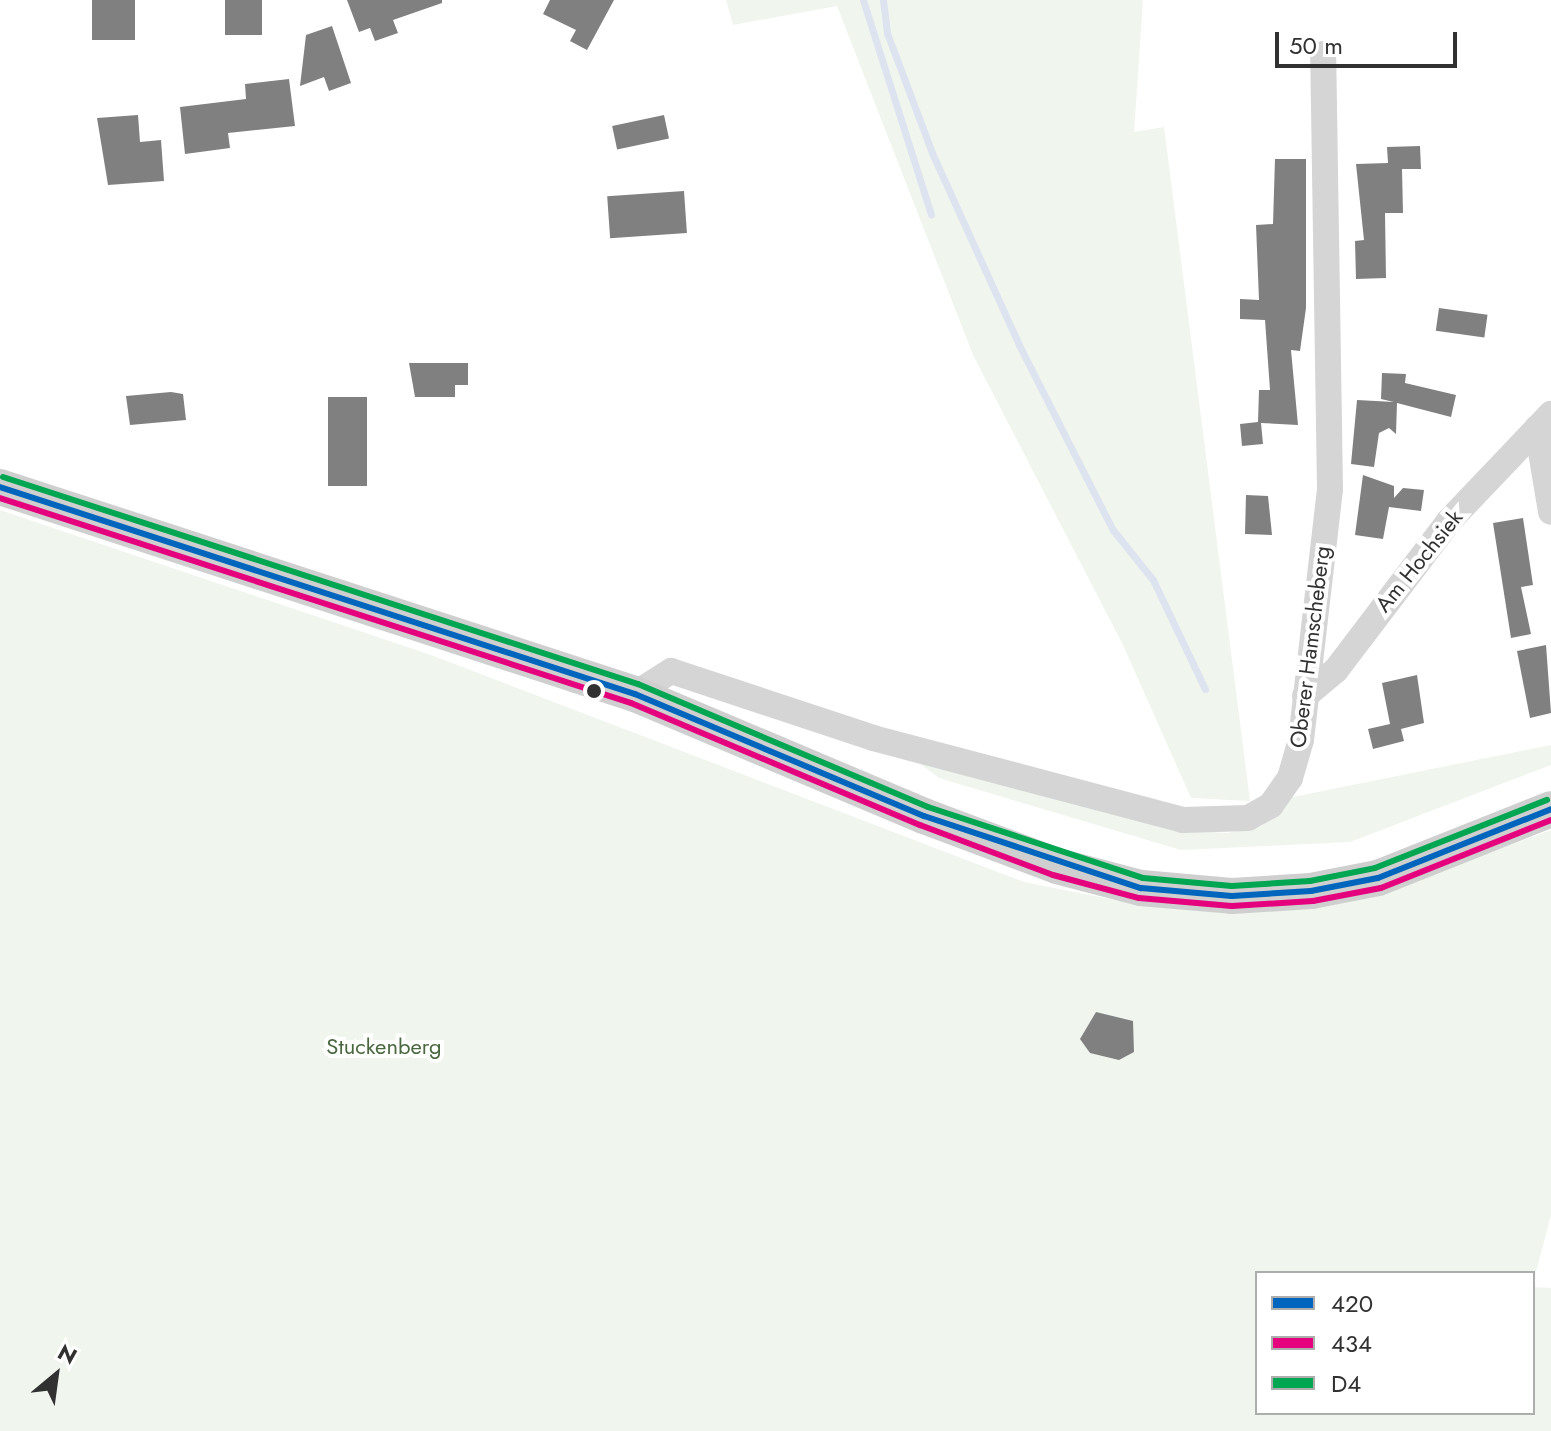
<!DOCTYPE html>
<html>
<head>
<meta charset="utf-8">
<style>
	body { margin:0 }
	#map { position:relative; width:1551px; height:1431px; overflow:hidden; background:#fff; font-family:Jost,sans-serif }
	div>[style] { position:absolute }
	.green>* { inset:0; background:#f0f5ee }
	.stream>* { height:7px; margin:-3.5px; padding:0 3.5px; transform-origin:3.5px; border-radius:3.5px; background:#dde4f0 }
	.building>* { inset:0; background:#808080; transform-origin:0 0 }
	.street>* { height:26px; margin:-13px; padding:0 13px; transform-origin:13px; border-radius:13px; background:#d5d5d5 }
	.secondary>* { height:36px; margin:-18px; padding:0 18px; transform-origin:18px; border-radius:18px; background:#cfcfcf }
	.bus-1>* { height:6px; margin:-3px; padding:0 3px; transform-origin:3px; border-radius:3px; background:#0065bd }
	.bus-2>* { height:6px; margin:-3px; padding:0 3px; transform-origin:3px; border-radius:3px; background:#e5007d }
	.bus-3>* { height:6px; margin:-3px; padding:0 3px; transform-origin:3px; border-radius:3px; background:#00a651 }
	.dots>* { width:22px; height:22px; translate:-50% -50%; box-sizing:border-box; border:4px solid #fff; border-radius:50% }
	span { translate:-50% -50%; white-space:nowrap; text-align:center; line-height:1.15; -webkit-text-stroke:8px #fff; paint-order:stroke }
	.street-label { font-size:22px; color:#313131 }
	.park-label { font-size:22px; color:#4b6941 }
	.legend { position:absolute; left:1255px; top:1271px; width:280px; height:144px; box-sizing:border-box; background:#fff; border:2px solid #adadad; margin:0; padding:10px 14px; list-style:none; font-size:24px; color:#313131 }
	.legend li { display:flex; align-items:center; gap:16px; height:40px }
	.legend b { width:40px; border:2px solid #adadad }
	.north { position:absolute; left:16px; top:1335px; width:80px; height:80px; -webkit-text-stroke:6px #fff; paint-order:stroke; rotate:29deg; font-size:22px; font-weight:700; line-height:32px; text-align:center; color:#313131 }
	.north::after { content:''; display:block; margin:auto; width:28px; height:36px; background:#313131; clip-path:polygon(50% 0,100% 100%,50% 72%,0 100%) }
	.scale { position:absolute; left:1275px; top:32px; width:182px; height:36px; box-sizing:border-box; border:4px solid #313131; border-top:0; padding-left:10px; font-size:24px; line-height:28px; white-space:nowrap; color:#313131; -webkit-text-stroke:6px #fff; paint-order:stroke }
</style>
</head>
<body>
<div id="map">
	<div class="green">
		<div style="clip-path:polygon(726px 0,1143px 0,1134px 132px,1164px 127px,1250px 801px,1191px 798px,1123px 645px,973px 355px,837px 6px,733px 25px)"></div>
		<div style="clip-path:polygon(0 510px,431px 655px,1024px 882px,1145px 906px,1387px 891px,1551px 830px,1551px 1215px,1533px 1283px,1533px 1273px,1257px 1273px,1257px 1413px,1533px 1413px,1533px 1287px,1551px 1288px,1551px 1431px,0 1431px)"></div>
		<div style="clip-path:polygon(1551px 745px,1551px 765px,1350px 842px,1181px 850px,939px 778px,907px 754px,1178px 830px,1227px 833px,1262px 826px,1288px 798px)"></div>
	</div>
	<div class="stream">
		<div style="left:863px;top:0;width:225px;rotate:72.4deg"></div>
		<div style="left:883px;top:0;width:33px;rotate:83deg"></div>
		<div style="left:887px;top:33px;width:128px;rotate:69.4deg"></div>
		<div style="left:932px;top:153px;width:211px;rotate:65.6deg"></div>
		<div style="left:1019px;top:345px;width:208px;rotate:63.1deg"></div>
		<div style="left:1113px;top:530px;width:64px;rotate:51.3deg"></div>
		<div style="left:1153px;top:580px;width:121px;rotate:64.5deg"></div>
	</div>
	<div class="building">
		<div style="left:92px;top:0;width:43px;height:40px"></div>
		<div style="left:225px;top:0;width:37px;height:35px"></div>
		<div style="clip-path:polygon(347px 0,442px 0,442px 3px,393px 20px,398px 33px,375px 41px,370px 28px,359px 32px)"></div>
		<div style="clip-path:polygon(550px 0,614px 0,587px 50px,570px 41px,576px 30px,543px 14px)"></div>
		<div style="clip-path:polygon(332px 26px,351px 83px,329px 91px,324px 77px,300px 86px,306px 35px)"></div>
		<div style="clip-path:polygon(289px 79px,295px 126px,228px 133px,230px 148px,185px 154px,180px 107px,246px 99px,245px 84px)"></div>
		<div style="clip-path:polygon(138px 115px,140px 142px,161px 140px,164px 181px,108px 185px,97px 118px)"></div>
		<div style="left:664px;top:115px;width:24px;height:53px;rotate:78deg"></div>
		<div style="clip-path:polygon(1420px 146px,1421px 169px,1402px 169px,1403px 213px,1385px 213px,1386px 278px,1356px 279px,1355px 241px,1364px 240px,1356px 164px,1388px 163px,1387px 147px)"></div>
		<div style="clip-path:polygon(1275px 159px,1306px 159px,1306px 308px,1300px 351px,1291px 350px,1298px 425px,1261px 423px,1263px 444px,1242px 446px,1240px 424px,1258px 422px,1259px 390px,1270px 390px,1265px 320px,1240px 319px,1240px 299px,1259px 300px,1256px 225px,1273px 224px)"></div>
		<div style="left:684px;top:191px;width:42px;height:77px;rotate:86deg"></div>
		<div style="left:1439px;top:308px;width:49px;height:23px;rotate:8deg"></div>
		<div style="clip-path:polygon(409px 363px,468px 363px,468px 385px,455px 385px,455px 397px,415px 397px)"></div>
		<div style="clip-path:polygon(1382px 373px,1406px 374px,1405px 383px,1456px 395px,1451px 417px,1397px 403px,1396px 434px,1389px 428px,1379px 433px,1374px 467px,1351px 464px,1357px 400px,1394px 402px,1381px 399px)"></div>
		<div style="clip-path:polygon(171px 392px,183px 394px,186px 420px,130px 425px,126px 396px)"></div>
		<div style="left:328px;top:397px;width:39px;height:89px"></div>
		<div style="clip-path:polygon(1363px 475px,1394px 486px,1394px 498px,1403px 488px,1424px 490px,1421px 511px,1389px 507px,1383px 539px,1355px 535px)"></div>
		<div style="clip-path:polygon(1246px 495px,1268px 496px,1272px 535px,1245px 534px)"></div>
		<div style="clip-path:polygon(1523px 518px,1533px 585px,1521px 587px,1531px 634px,1511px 638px,1493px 523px)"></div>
		<div style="clip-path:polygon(1546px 645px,1551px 713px,1530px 718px,1517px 651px)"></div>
		<div style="clip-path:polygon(1417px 675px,1424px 723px,1401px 729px,1404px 741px,1373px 749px,1368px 729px,1390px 724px,1382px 683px)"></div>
		<div style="clip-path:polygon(1096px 1012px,1133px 1021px,1134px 1052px,1119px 1060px,1090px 1053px,1080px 1039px)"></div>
	</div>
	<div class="street">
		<div style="left:1537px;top:428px;width:85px;rotate:80.5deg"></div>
		<div style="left:635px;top:694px;width:43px;rotate:-32.6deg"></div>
		<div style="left:671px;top:671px;width:213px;rotate:18.3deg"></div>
		<div style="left:873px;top:738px;width:321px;rotate:14.8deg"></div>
		<div style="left:1183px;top:820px;width:65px;rotate:-1.8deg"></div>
		<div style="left:1248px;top:818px;width:26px;rotate:-29deg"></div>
		<div style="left:1271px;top:805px;width:33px;rotate:-55deg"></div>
		<div style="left:1290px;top:778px;width:40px;rotate:-74deg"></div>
		<div style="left:1301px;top:740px;width:253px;rotate:-83.4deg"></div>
		<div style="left:1330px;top:489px;width:435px;rotate:-90.9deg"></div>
		<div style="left:1305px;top:696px;width:40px;rotate:-40deg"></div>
		<div style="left:1336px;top:670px;width:187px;rotate:-52.8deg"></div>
		<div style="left:1449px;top:521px;width:148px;rotate:-46.4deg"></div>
	</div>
	<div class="secondary">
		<div style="left:0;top:487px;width:668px;rotate:18.06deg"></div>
		<div style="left:635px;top:694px;width:314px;rotate:22.9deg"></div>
		<div style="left:924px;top:816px;width:142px;rotate:20.6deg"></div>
		<div style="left:1057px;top:866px;width:87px;rotate:14.7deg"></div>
		<div style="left:1141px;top:888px;width:91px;rotate:5deg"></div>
		<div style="left:1232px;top:896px;width:79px;rotate:-3.6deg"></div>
		<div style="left:1311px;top:891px;width:68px;rotate:-11deg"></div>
		<div style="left:1378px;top:878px;width:186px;rotate:-21.7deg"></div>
	</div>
	<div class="bus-1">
		<div style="left:0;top:487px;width:668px;rotate:18.06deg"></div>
		<div style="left:635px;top:694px;width:314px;rotate:22.9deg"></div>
		<div style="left:924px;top:816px;width:229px;rotate:18.4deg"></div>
		<div style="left:1141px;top:888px;width:91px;rotate:5deg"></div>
		<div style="left:1232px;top:896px;width:79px;rotate:-3.6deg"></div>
		<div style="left:1311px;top:891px;width:68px;rotate:-11deg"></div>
		<div style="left:1378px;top:878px;width:186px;rotate:-21.7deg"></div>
	</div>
	<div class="bus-2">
		<div style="left:0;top:498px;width:663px;rotate:18deg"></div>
		<div style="left:631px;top:703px;width:314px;rotate:22.9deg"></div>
		<div style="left:920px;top:825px;width:142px;rotate:20.6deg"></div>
		<div style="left:1053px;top:875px;width:89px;rotate:15deg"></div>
		<div style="left:1139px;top:898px;width:93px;rotate:4.9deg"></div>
		<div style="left:1232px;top:906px;width:81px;rotate:-3.5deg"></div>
		<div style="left:1313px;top:901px;width:69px;rotate:-10.8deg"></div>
		<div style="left:1381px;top:888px;width:183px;rotate:-21.8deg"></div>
	</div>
	<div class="bus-3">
		<div style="left:3px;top:477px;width:668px;rotate:18.06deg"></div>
		<div style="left:638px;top:684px;width:315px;rotate:23deg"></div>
		<div style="left:928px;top:807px;width:226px;rotate:18.3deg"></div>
		<div style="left:1143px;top:878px;width:89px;rotate:5.1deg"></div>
		<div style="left:1232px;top:886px;width:78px;rotate:-3.7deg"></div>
		<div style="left:1310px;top:881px;width:66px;rotate:-11.3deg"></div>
		<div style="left:1375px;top:868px;width:185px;rotate:-21.6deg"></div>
	</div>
	<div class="dots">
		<div style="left:594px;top:691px;background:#313131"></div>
	</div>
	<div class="street-label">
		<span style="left:1419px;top:561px;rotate:-51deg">Am Hochsiek</span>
		<span style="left:1310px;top:647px;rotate:-83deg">Oberer Hamscheberg</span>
	</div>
	<div class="park-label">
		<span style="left:384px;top:1047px">Stuckenberg</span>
	</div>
	<ul class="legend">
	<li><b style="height:10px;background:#0065bd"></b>420</li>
	<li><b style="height:10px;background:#e5007d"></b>434</li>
	<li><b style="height:10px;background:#00a651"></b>D4</li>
	</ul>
	<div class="north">N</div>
	<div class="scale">50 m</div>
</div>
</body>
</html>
